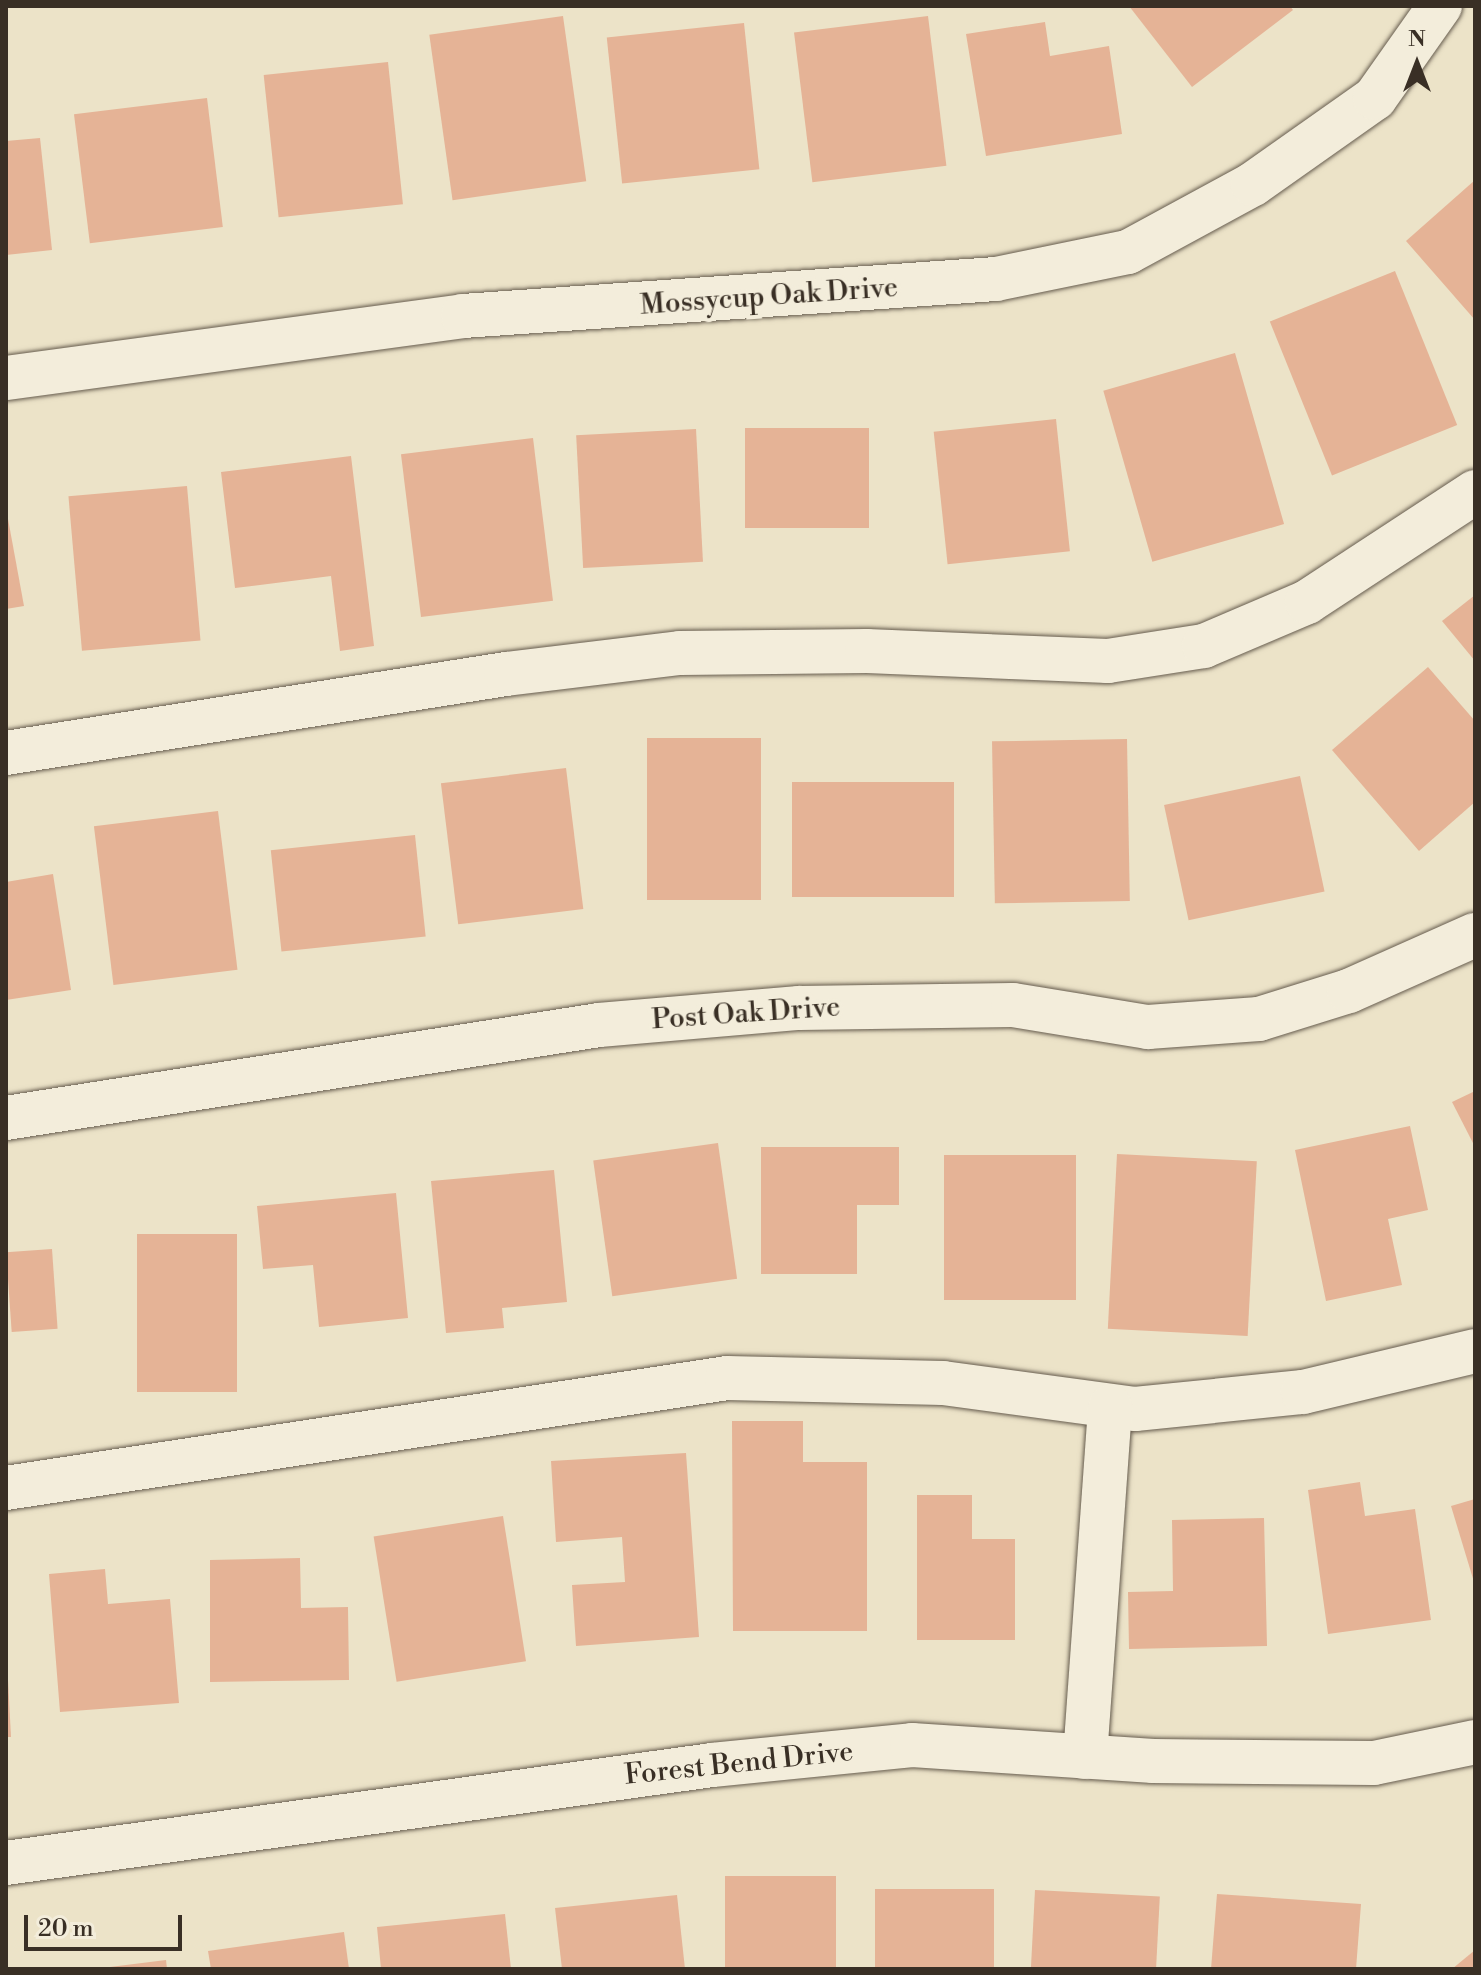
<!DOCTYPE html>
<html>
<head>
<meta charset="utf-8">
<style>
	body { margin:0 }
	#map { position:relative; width:1481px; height:1975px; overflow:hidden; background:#ece3c8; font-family:"Libre Bodoni",serif }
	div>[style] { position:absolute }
	.building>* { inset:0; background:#e5b396; transform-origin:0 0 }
	.roads { filter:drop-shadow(0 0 2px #665c4e) drop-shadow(0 0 2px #665c4e) }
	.minor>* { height:44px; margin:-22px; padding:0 22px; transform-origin:22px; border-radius:22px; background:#f3eddb }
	span { translate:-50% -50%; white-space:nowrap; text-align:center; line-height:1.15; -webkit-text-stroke:8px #f3eddb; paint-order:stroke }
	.street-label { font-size:28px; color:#392f25 }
	.frame { position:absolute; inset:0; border:8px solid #392f25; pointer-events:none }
	.north { position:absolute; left:1377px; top:24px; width:80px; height:80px; -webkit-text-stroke:6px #f3eddb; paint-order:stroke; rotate:0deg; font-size:22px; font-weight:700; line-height:32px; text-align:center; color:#392f25 }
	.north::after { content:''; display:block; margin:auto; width:28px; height:36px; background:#392f25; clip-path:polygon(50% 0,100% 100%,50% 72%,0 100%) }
	.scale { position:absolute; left:24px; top:1915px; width:158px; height:36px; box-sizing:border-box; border:4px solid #392f25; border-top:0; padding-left:10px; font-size:24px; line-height:28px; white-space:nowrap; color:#392f25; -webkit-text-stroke:6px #f3eddb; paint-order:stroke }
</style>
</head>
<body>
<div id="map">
	<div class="building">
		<div style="clip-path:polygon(1129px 6px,1290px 6px,1293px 10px,1192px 87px)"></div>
		<div style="left:563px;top:16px;width:167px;height:135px;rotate:82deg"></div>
		<div style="left:928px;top:16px;width:151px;height:135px;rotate:83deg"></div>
		<div style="clip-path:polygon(1045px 22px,1050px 56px,1109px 46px,1122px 134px,986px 156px,966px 34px)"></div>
		<div style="left:744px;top:23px;width:147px;height:138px;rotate:84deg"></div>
		<div style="left:388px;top:62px;width:143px;height:125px;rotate:84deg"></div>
		<div style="left:207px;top:98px;width:130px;height:134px;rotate:83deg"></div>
		<div style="clip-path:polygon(40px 138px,52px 250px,6px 255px,6px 141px)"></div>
		<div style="clip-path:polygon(1475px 180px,1475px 320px,1406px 241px)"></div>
		<div style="left:1395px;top:271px;width:166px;height:135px;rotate:68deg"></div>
		<div style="left:1235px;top:353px;width:178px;height:137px;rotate:74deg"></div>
		<div style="left:1056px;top:419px;width:133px;height:123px;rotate:84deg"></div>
		<div style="left:745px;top:428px;width:124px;height:100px"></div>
		<div style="left:696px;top:429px;width:133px;height:120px;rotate:87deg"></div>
		<div style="left:533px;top:438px;width:164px;height:133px;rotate:83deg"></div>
		<div style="clip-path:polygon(351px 456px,374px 646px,340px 651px,331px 576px,235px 588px,221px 472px)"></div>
		<div style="left:187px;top:486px;width:155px;height:119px;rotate:85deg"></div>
		<div style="clip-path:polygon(6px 508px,24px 606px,6px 609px)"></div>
		<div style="clip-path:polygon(1475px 595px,1475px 661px,1442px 621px)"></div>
		<div style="clip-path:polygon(1428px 667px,1475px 721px,1475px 802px,1419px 851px,1332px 750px)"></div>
		<div style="left:647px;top:738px;width:114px;height:162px"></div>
		<div style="left:1127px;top:739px;width:162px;height:135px;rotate:89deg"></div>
		<div style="left:566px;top:768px;width:142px;height:126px;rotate:83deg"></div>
		<div style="left:1300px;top:776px;width:118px;height:139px;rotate:78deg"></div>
		<div style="left:792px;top:782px;width:162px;height:115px"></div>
		<div style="left:218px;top:811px;width:160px;height:125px;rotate:83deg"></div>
		<div style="left:415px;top:835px;width:102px;height:145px;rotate:84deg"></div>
		<div style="clip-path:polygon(53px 874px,71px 990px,6px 1000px,6px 882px)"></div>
		<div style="clip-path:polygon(1475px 1091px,1475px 1147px,1452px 1102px)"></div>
		<div style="clip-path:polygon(1410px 1126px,1428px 1210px,1388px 1219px,1402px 1285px,1326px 1301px,1295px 1150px)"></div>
		<div style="left:718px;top:1143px;width:137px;height:126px;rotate:82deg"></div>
		<div style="clip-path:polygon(761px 1147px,899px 1147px,899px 1205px,857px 1205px,857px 1274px,761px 1274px)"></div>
		<div style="left:1117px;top:1154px;width:140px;height:175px;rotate:3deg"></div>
		<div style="left:944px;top:1155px;width:132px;height:145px"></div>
		<div style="clip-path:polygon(554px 1170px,567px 1302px,502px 1308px,504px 1328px,446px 1333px,431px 1181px)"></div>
		<div style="clip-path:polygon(396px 1193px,408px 1318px,319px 1327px,313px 1265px,263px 1269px,257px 1206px)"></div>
		<div style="left:237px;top:1234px;width:158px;height:100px;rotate:90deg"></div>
		<div style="left:52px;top:1249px;width:80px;height:46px;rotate:86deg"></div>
		<div style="clip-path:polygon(732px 1421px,803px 1421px,803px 1462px,867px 1462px,867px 1631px,733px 1631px)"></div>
		<div style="clip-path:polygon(686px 1453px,699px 1637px,576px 1646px,572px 1585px,625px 1582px,622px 1537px,556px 1542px,551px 1461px)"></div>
		<div style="clip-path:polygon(1360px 1482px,1365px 1516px,1415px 1509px,1431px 1620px,1328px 1634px,1308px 1490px)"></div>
		<div style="clip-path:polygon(917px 1495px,972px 1495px,972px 1539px,1015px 1539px,1015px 1640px,917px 1640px)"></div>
		<div style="clip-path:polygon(1475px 1499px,1475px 1582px,1474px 1582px,1451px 1506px)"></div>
		<div style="left:503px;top:1516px;width:147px;height:131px;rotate:81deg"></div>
		<div style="clip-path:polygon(1264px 1518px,1267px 1646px,1129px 1649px,1128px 1592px,1173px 1591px,1172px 1520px)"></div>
		<div style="clip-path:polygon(300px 1558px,301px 1608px,348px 1607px,349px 1680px,210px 1682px,210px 1560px)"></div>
		<div style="clip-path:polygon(105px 1569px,108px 1604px,170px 1599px,179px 1703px,60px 1712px,49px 1574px)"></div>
		<div style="clip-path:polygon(6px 1641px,11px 1737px,6px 1737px)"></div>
		<div style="left:725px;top:1876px;width:111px;height:93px"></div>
		<div style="left:875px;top:1889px;width:119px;height:80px"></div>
		<div style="left:1035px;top:1890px;width:125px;height:79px;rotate:3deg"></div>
		<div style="clip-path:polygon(1217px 1894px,1361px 1904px,1356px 1969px,1211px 1969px)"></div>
		<div style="clip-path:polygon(677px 1895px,685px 1969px,562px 1969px,555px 1908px)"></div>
		<div style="clip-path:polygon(505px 1914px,511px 1969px,381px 1969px,377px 1927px)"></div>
		<div style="clip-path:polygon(344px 1932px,349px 1969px,211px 1969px,208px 1951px)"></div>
		<div style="clip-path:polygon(1475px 1950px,1475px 1969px,1452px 1969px)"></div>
		<div style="clip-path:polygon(166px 1960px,167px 1969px,110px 1969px,110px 1967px)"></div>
	</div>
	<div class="roads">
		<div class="minor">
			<div style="left:6px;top:378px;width:461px;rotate:-7.7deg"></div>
			<div style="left:463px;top:316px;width:534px;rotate:-3.97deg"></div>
			<div style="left:996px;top:279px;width:135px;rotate:-11.6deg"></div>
			<div style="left:1128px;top:252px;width:142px;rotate:-28.5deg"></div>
			<div style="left:1253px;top:184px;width:149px;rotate:-35.2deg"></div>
			<div style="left:1375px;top:98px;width:113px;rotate:-54.8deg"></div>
			<div style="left:6px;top:753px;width:506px;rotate:-8.98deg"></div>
			<div style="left:506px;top:674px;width:175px;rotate:-6.9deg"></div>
			<div style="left:680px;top:653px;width:187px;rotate:-0.6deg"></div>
			<div style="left:867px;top:651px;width:241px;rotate:2.4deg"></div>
			<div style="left:1108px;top:661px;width:97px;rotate:-8.9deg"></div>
			<div style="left:1204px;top:646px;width:112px;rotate:-23.1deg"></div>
			<div style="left:1307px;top:602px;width:201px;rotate:-33.2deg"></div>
			<div style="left:6px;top:1118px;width:600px;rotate:-8.91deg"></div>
			<div style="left:599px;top:1025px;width:201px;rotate:-4.9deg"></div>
			<div style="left:799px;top:1008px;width:214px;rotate:-0.8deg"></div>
			<div style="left:1013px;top:1005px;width:137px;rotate:9.3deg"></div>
			<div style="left:1148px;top:1027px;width:111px;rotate:-4.1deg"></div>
			<div style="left:1259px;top:1019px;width:94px;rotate:-17.3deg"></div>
			<div style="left:1349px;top:991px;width:138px;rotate:-24deg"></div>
			<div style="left:6px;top:1488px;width:729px;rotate:-8.67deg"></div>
			<div style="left:727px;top:1378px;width:216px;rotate:1.3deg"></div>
			<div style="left:943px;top:1383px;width:194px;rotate:7.7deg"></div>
			<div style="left:1135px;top:1409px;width:169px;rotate:-5.8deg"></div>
			<div style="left:1303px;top:1392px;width:177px;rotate:-13.4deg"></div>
			<div style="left:1085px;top:1757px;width:351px;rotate:-85.9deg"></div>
			<div style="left:6px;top:1863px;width:713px;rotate:-7.9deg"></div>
			<div style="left:712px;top:1765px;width:201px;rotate:-5.7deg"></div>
			<div style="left:912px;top:1745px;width:242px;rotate:3.8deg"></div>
			<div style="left:1153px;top:1761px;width:221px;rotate:0.5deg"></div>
			<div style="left:1374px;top:1763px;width:103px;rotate:-11.7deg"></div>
		</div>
	</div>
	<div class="street-label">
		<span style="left:769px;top:297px;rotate:-4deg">Mossycup Oak Drive</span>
		<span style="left:746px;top:1014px;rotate:-4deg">Post Oak Drive</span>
		<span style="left:739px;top:1764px;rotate:-6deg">Forest Bend Drive</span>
	</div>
	<div class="frame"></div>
	<div class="north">N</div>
	<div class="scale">20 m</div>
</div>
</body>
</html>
